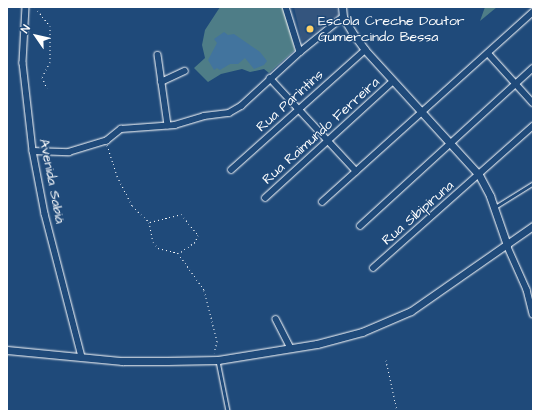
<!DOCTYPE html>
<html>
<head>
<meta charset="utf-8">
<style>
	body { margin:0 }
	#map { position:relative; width:540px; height:418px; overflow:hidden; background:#1f4a7a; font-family:"Architects Daughter",sans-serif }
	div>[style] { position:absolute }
	.built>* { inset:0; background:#34557e }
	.green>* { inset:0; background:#4e7d87 }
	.water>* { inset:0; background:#42749e }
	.path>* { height:1px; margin-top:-0.5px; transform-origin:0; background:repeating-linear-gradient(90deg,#fff 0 1px,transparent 0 4px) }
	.roads { filter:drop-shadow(0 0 1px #fff) drop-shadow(0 0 1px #fff) }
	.service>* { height:2.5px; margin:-1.25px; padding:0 1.25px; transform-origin:1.25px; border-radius:1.25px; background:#1f4a7a }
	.minor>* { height:5.5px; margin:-2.75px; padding:0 2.75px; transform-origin:2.75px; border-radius:2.75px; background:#1f4a7a }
	.tertiary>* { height:7px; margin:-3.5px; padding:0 3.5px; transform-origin:3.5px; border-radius:3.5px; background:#1f4a7a }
	.dots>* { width:11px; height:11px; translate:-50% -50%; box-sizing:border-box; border:2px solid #1f4a7a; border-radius:50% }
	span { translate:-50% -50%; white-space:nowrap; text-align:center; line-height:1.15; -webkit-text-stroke:3px #1f4a7a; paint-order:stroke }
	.poi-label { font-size:14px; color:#fff }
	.left { translate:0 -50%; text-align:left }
	.street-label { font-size:14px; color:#fff }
	.frame { position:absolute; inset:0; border:8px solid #fff; pointer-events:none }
	.north { position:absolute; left:16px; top:16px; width:40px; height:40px; -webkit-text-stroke:3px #1f4a7a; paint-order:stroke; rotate:304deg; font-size:11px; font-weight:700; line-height:16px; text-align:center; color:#fff }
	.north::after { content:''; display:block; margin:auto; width:14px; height:18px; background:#fff; clip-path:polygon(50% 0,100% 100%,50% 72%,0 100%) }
</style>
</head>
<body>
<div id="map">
	<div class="built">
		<div style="clip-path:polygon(294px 7px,337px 7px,339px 16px,302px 42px)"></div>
	</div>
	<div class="green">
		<div style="clip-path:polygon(220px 7px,284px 7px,295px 50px,269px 73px,264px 69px,250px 72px,242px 69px,221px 74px,208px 82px,194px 68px,205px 58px,202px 45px,205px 30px)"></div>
		<div style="clip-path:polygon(485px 7px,497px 7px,480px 21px)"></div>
	</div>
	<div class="water">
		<div style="clip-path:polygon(224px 32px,228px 35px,234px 34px,260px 52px,267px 61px,264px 65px,254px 69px,245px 58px,238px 64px,230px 64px,220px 70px,217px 68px,214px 70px,208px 60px,217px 43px,214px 39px)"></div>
	</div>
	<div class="path">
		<div style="left:35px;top:7px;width:24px;rotate:52deg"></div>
		<div style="left:50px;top:26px;width:36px;rotate:90deg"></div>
		<div style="left:50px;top:62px;width:17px;rotate:118deg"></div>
		<div style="left:42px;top:77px;width:12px;rotate:66deg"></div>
		<div style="left:107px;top:145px;width:33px;rotate:72deg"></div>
		<div style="left:117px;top:176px;width:34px;rotate:63deg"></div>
		<div style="left:132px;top:206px;width:23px;rotate:43deg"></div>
		<div style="left:149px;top:222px;width:20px;rotate:79deg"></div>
		<div style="left:153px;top:242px;width:8px;rotate:50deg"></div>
		<div style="left:158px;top:248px;width:21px;rotate:14deg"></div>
		<div style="left:178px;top:253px;width:45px;rotate:54.9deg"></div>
		<div style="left:204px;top:290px;width:53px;rotate:75.7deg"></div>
		<div style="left:217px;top:341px;width:12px;rotate:104deg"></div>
		<div style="left:150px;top:222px;width:32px;rotate:-14deg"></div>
		<div style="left:181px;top:214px;width:27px;rotate:51deg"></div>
		<div style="left:198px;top:235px;width:8px;rotate:113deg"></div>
		<div style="left:195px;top:242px;width:19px;rotate:145deg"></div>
		<div style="left:386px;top:360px;width:52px;rotate:77.8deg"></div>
	</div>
	<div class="roads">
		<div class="service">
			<div style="left:495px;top:207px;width:44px;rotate:-31.9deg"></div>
			<div style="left:218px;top:361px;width:51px;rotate:78.7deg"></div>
		</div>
		<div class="minor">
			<div style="left:26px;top:7px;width:56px;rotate:93.1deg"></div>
			<div style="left:23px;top:63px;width:89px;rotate:83.5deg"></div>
			<div style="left:33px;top:151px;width:64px;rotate:79.2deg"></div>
			<div style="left:45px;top:214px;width:148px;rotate:75.5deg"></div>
			<div style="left:286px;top:7px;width:47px;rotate:72.7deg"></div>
			<div style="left:488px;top:53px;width:67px;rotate:48deg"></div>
			<div style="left:158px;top:55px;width:71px;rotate:81.9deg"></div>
			<div style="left:270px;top:78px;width:127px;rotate:47.2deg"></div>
			<div style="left:161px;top:82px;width:26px;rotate:-25deg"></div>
			<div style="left:33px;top:151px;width:36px;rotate:2deg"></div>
			<div style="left:69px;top:152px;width:39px;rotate:-17deg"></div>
			<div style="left:106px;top:141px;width:19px;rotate:-39deg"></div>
			<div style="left:121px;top:129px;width:54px;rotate:-4.2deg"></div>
			<div style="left:175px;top:125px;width:30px;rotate:-17deg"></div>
			<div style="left:204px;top:116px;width:25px;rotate:-7deg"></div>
			<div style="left:229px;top:113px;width:14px;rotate:-30deg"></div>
			<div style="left:241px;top:106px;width:80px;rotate:-42.5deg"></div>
			<div style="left:300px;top:52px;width:55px;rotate:-39.1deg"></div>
			<div style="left:231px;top:170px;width:180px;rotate:-41.8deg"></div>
			<div style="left:265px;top:198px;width:173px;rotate:-42.4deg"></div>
			<div style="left:322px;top:202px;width:284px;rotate:-42deg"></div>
			<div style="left:360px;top:226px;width:234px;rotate:-42.4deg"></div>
			<div style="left:507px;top:245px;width:49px;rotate:66deg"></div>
			<div style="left:527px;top:290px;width:25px;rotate:76deg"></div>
			<div style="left:373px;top:268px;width:214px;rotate:-41.6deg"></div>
			<div style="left:276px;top:319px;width:33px;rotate:63deg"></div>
		</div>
		<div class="tertiary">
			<div style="left:342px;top:7px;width:10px;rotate:84deg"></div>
			<div style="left:343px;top:17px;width:17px;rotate:59deg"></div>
			<div style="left:352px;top:32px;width:22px;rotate:54deg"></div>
			<div style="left:365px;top:50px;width:169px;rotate:47.6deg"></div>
			<div style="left:479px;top:175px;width:24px;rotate:62deg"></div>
			<div style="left:490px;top:196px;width:52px;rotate:70.9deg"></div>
			<div style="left:7px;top:350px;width:116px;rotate:5.5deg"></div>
			<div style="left:122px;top:361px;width:45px"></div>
			<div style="left:167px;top:361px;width:51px;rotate:-1.1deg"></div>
			<div style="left:218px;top:360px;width:100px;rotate:-9.2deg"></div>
			<div style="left:317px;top:344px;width:47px;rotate:-14.9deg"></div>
			<div style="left:362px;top:332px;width:53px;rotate:-23.2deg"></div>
			<div style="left:411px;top:311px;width:149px;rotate:-34.9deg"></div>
		</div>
	</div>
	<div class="dots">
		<div style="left:310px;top:29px;background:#ffd166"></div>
	</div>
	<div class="poi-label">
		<span class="left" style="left:318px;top:29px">Escola Creche Doutor<br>Gumercindo Bessa</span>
	</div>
	<div class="street-label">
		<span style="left:290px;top:101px;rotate:-42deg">Rua Parintins</span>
		<span style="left:321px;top:131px;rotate:-42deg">Rua Raimundo Ferreira</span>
		<span style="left:52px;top:181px;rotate:79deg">Avenida Sabiá</span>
		<span style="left:418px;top:213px;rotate:-41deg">Rua Sibipiruna</span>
	</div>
	<div class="frame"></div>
	<div class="north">N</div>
</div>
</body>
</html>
